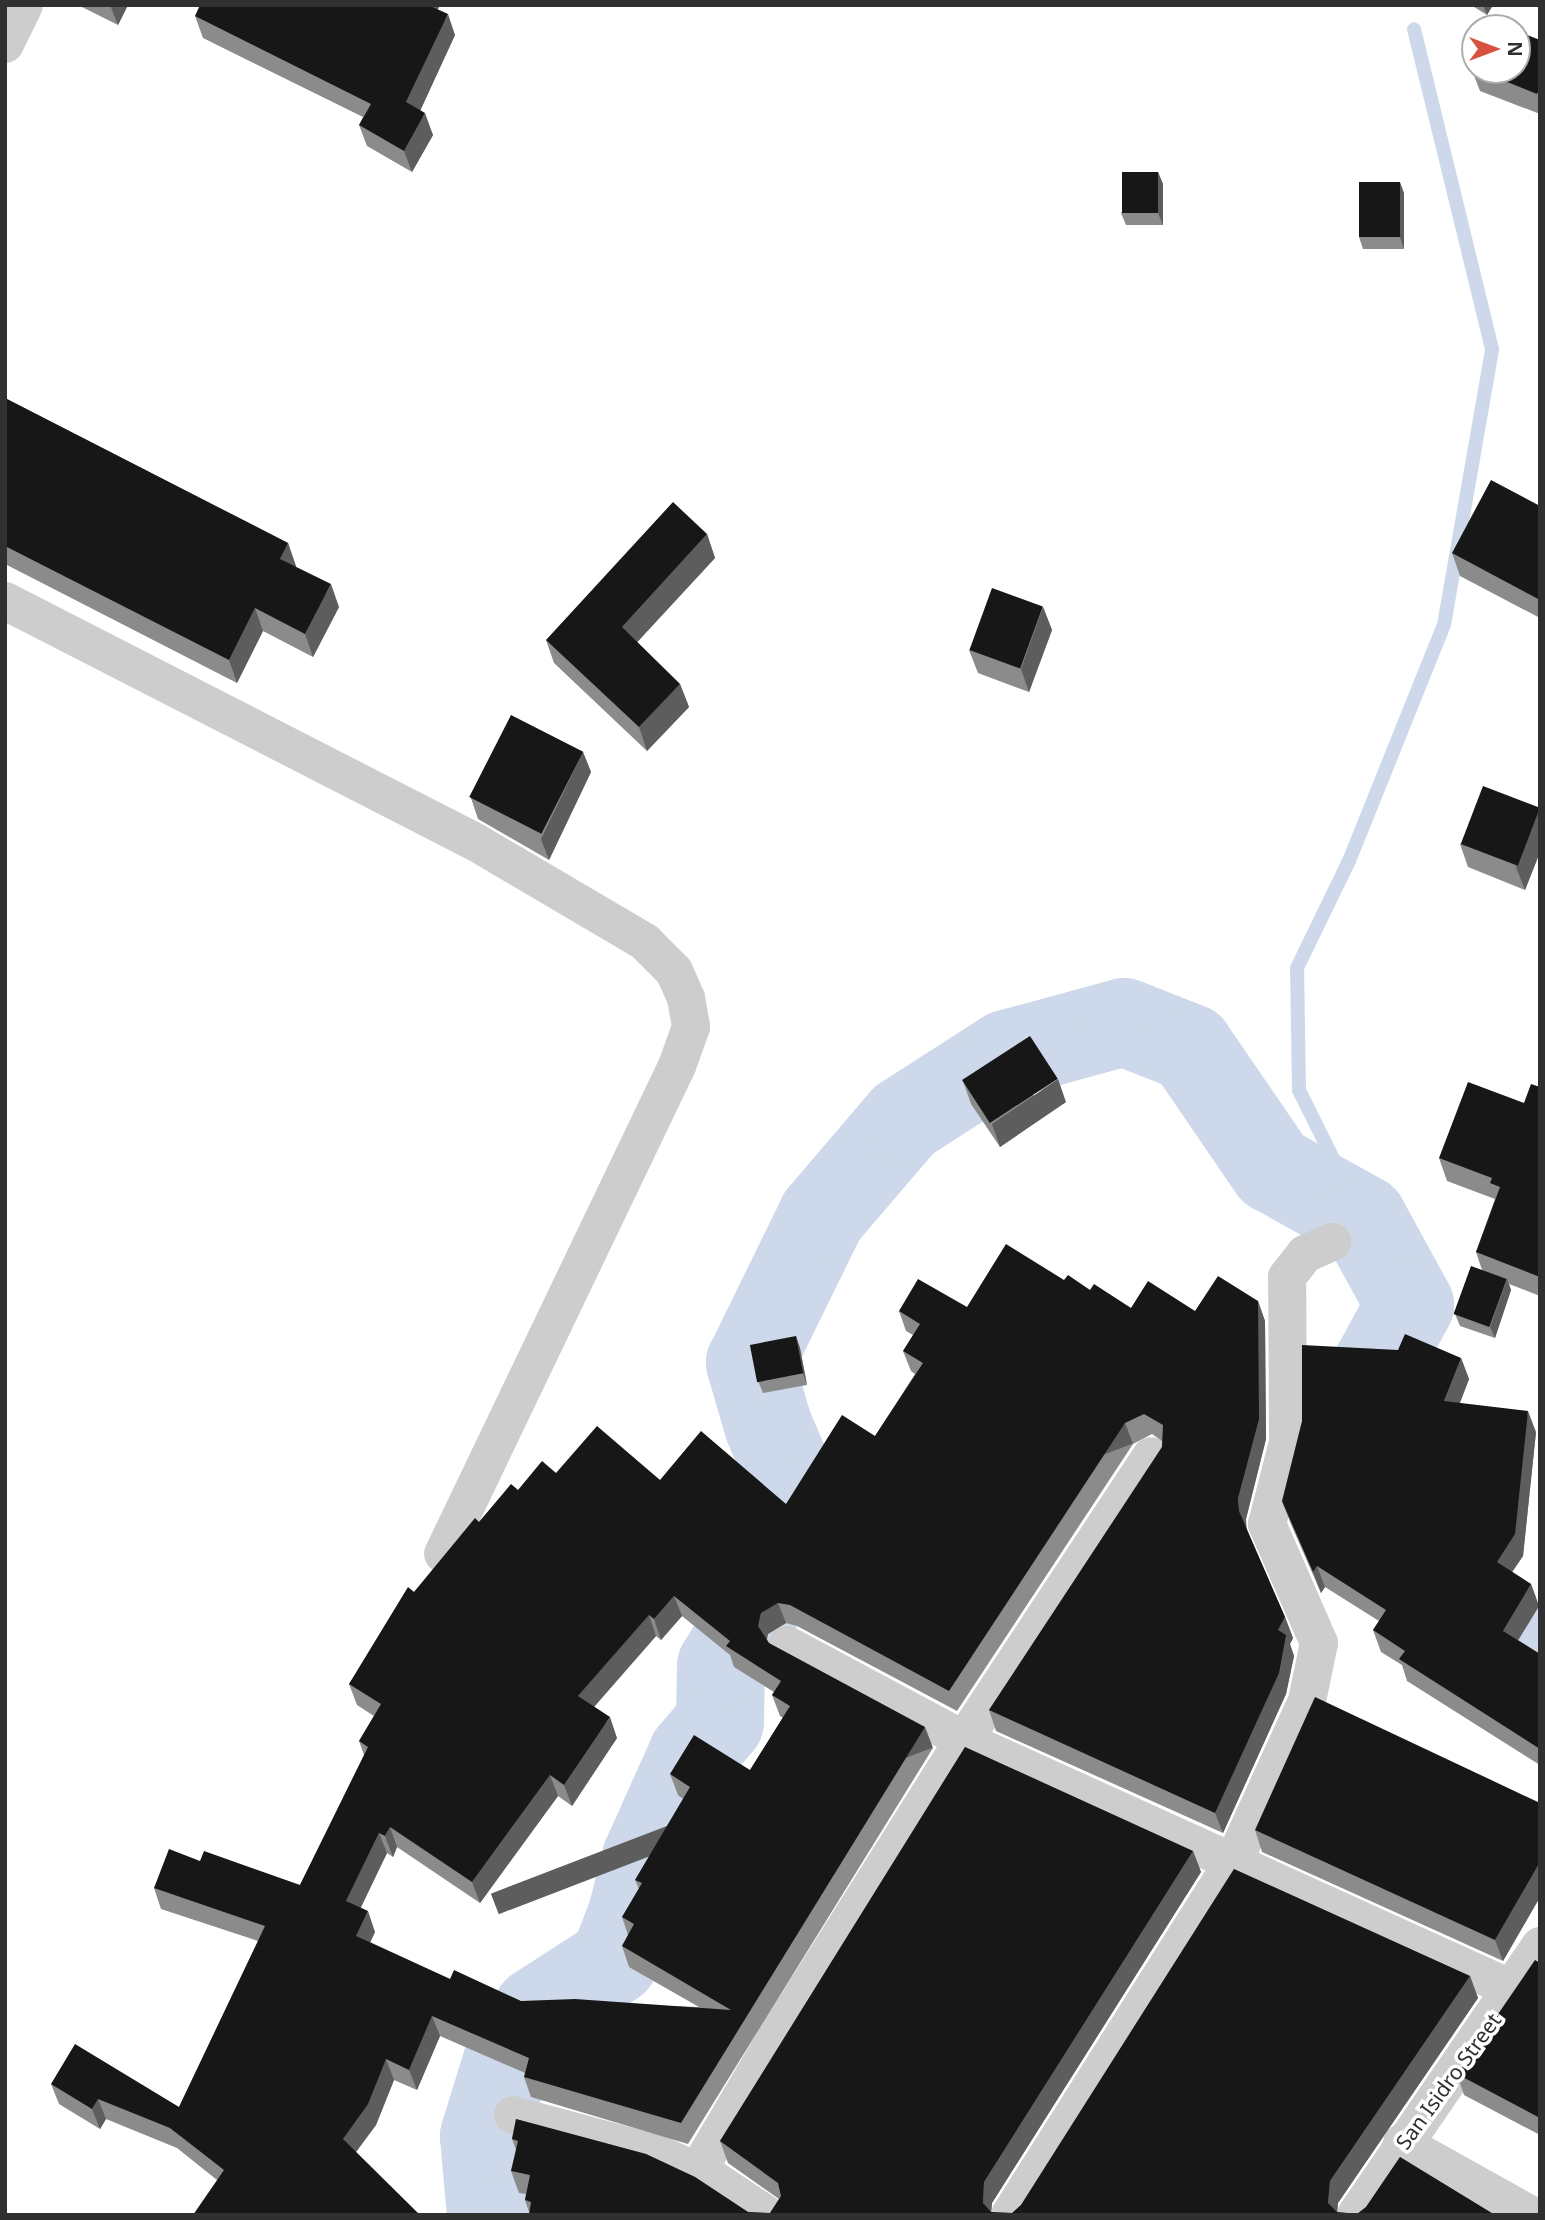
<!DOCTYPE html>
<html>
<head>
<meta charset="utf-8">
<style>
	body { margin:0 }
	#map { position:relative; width:1545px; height:2220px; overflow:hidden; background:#fff; font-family:"Noto Sans",sans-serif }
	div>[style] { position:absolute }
	.stream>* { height:14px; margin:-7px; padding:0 7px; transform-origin:7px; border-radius:7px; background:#cdd9ea }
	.river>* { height:88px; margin:-44px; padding:0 44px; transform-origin:44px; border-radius:44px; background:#cdd9ea }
	.minor>* { height:38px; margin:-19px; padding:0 19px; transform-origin:19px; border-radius:19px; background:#cdcdcd }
	.wall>* { inset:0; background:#8b8b8b }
	.shaded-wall>* { inset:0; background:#5d5d5d; transform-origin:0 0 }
	.building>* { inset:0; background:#171717; transform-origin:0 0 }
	span { translate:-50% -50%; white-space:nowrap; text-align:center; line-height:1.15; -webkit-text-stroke:7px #fff; paint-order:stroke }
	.street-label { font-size:21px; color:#303030 }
	.frame { position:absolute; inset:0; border:7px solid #303030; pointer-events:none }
	.north { position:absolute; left:1461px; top:14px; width:70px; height:70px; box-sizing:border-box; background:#fff; border:2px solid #acacac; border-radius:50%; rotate:90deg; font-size:19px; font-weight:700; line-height:28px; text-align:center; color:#303030 }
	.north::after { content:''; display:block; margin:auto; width:24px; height:32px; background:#d85240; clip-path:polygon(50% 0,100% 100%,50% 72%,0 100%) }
</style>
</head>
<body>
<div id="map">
	<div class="stream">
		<div style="left:1363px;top:1219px;width:144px;rotate:-116.4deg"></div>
		<div style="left:1299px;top:1090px;width:122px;rotate:-90.9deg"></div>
		<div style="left:1297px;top:968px;width:119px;rotate:-64.1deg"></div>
		<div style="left:1349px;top:861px;width:254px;rotate:-68.1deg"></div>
		<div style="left:1444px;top:625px;width:280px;rotate:-80.1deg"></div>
		<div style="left:1492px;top:349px;width:329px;rotate:-103.7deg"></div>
	</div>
	<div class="river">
		<div style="left:1430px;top:1594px;width:5px;rotate:112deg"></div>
		<div style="left:1428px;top:1599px;width:37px;rotate:36deg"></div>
		<div style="left:1458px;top:1621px;width:57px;rotate:29.2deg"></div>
		<div style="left:1508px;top:1649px;width:22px;rotate:-5deg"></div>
		<div style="left:1530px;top:1647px;width:12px;rotate:31deg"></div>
		<div style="left:491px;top:2215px;width:79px;rotate:-95.1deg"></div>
		<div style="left:484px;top:2136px;width:95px;rotate:-72.9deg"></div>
		<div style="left:512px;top:2045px;width:42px;rotate:-53.7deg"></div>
		<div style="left:537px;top:2011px;width:92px;rotate:-33deg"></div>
		<div style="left:614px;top:1961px;width:50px;rotate:-69deg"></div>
		<div style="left:632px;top:1914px;width:58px;rotate:-76deg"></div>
		<div style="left:646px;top:1858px;width:113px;rotate:-65.9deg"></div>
		<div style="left:692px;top:1755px;width:43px;rotate:-49.7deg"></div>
		<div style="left:720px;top:1722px;width:56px;rotate:-89deg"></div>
		<div style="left:721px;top:1666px;width:97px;rotate:-58.4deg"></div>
		<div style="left:772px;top:1583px;width:80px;rotate:-75.4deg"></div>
		<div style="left:792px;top:1506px;width:34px;rotate:-97deg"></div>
		<div style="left:788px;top:1472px;width:51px;rotate:-113.1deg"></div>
		<div style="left:768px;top:1425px;width:65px;rotate:-106.2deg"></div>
		<div style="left:750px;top:1363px;width:164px;rotate:-63.9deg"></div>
		<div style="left:822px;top:1216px;width:126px;rotate:-49.5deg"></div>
		<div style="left:904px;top:1120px;width:122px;rotate:-32.7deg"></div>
		<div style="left:1007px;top:1054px;width:121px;rotate:-15.3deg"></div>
		<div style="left:1124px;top:1022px;width:71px;rotate:21.5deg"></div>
		<div style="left:1190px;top:1048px;width:147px;rotate:55.6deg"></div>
		<div style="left:1273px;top:1169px;width:103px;rotate:29.1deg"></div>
		<div style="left:1363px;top:1219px;width:98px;rotate:61.3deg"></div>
		<div style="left:1410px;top:1305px;width:71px;rotate:118.7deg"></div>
		<div style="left:1376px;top:1367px;width:73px;rotate:91.6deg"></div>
		<div style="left:1374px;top:1440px;width:28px;rotate:64deg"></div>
	</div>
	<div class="minor">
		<div style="left:5px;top:44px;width:43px;rotate:-64deg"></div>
		<div style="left:5px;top:601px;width:530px;rotate:27.14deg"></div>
		<div style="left:477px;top:843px;width:195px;rotate:30.5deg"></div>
		<div style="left:645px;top:942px;width:41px;rotate:45deg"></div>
		<div style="left:674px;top:971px;width:30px;rotate:66deg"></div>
		<div style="left:686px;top:998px;width:29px;rotate:80deg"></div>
		<div style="left:691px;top:1027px;width:41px;rotate:109.7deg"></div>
		<div style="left:677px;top:1066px;width:541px;rotate:115.62deg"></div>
		<div style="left:787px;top:1645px;width:201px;rotate:28.2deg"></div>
		<div style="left:964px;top:1740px;width:604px;rotate:24.44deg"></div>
		<div style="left:513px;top:2115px;width:153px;rotate:15.1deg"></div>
		<div style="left:661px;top:2155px;width:57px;rotate:24.8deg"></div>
		<div style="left:713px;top:2179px;width:65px;rotate:33.7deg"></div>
		<div style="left:1402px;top:2143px;width:148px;rotate:29.2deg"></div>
		<div style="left:697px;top:2172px;width:156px;rotate:-59.5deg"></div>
		<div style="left:776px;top:2038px;width:352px;rotate:-57.8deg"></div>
		<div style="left:964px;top:1740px;width:340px;rotate:-56.6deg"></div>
		<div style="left:1010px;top:2215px;width:419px;rotate:-57.7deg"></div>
		<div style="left:1234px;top:1861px;width:176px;rotate:-65.5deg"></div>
		<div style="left:1307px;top:1701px;width:59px;rotate:-78.3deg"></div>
		<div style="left:1319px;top:1643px;width:130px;rotate:-113.6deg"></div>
		<div style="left:1267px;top:1524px;width:85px;rotate:-75.6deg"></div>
		<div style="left:1288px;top:1442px;width:165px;rotate:-90.3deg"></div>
		<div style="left:1287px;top:1277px;width:29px;rotate:-52deg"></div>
		<div style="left:1305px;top:1254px;width:30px;rotate:-24deg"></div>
		<div style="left:1356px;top:2215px;width:326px;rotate:-55.6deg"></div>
	</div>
	<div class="wall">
		<div style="clip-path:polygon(78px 5px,128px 5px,118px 25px)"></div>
		<div style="clip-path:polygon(1471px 5px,1493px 5px,1487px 15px)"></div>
		<div style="clip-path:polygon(438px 10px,455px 35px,420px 111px,433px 135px,412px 172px,367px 146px,359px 125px,363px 117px,203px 38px,195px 16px)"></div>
		<div style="clip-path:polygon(1540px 40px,1540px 114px,1480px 91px,1471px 68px,1475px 59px,1475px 70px,1517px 70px)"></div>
		<div style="clip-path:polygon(1158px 172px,1163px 184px,1163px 225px,1126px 225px,1121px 213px)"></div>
		<div style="clip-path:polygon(1404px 193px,1404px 249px,1363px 249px,1359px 237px)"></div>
		<div style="clip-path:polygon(5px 398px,288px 543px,296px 567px,339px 607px,313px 657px,263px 631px,237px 683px,5px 564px)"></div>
		<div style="clip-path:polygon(1540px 506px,1540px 618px,1460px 576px,1452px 553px)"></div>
		<div style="clip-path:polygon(707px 534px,715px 558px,637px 642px,680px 684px,689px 707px,647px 751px,554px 663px,546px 640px)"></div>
		<div style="clip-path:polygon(1043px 607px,1052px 630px,1029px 692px,978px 673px,969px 650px)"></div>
		<div style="clip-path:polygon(583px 752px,591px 772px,549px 860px,478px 819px,471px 798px)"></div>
		<div style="clip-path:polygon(1540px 808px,1540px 852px,1525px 890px,1468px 867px,1460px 844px)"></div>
		<div style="clip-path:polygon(963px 1081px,1066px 1102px,1000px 1147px,971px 1104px)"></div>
		<div style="clip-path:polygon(1540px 1087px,1540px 1296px,1509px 1284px,1511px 1290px,1495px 1338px,1460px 1326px,1455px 1314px,1482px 1270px,1476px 1252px,1495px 1199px,1447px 1181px,1439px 1158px,1524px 1103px)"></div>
		<div style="clip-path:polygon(evenodd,1064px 1280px,1090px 1290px,1131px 1308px,1195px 1311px,1258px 1301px,1265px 1321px,1266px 1439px,1246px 1519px,1246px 1528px,1285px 1617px,1293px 1638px,1290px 1644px,1294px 1656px,1286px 1694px,1223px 1833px,996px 1731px,989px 1710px,1162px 1447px,1162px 1441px,1152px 1434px,1133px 1444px,957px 1711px,797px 1626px,786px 1623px,768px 1634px,767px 1640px,769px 1643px,933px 1748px,688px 2144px,531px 2097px,524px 2077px,525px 2073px,440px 2036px,417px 2090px,394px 2080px,376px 2125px,356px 2151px,217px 2180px,177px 2148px,106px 2119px,100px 2129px,59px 2104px,51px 2084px,179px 2107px,258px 1941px,161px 1909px,154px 1888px,200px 1861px,300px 1885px,364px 1755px,359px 1741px,374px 1716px,357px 1705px,349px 1684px,414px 1592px,479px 1522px,518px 1490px,556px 1473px,660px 1480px,786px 1504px,875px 1436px,915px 1374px,911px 1371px,903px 1351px,913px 1335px,906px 1331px,899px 1311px,967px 1307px,1064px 1280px,682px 1616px,730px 1655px,734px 1667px,774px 1692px,772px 1695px,780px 1716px,783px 1718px,750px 1770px,670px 1774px,678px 1795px,683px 1799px,635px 1880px,639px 1889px,622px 1917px,628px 1935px,622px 1946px,629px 1967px,699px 2007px,521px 2001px,450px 1979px,370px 1942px,375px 1932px,360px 1908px,387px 1853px,393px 1857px,397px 1847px,480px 1903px,558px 1796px,572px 1806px,617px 1738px,594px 1707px,656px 1636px,661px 1640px,682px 1616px)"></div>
		<div style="clip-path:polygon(796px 1336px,800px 1348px,807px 1385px,763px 1393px,758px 1381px)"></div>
		<div style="clip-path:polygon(1461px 1358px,1469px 1379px,1460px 1403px,1536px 1432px,1523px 1556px,1512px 1572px,1531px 1584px,1539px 1606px,1518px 1640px,1540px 1654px,1540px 1765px,1407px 1681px,1402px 1665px,1381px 1652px,1373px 1630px,1379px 1621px,1325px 1587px,1321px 1593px,1290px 1522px,1282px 1501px)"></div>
		<div style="clip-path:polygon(965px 1747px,1193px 1851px,1201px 1872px,992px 2203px,991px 2212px,1012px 2213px,1021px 2205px,1234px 1869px,1470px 1976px,1478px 1998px,1338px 2203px,1337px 2212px,1357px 2214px,1366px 2207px,1400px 2157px,1495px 2215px,529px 2215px,529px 2212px,525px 2200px,526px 2194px,519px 2193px,511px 2171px,516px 2150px,512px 2139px,516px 2119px,646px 2154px,695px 2177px,748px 2212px,770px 2213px,779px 2199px,728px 2163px,720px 2141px)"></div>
		<div style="clip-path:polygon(1540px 1803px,1540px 1897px,1503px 1961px,1262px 1852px,1255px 1830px)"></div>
		<div style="clip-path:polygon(1540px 1963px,1540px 2135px,1464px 2095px,1457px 2074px)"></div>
	</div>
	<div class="shaded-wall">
		<div style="clip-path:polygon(110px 5px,128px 5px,118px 25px)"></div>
		<div style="clip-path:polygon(424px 5px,440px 5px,431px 24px)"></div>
		<div style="clip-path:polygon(1483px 5px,1493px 5px,1487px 15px)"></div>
		<div style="clip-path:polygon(448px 14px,455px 35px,414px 124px,406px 102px)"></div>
		<div style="clip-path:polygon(425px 113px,433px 135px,412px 172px,404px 151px)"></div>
		<div style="clip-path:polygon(1158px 172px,1163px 184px,1163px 225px,1158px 213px)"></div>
		<div style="clip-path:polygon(1400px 182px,1404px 193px,1404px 249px,1400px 237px)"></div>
		<div style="clip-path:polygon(707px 534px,715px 558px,630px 650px,622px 627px)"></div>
		<div style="clip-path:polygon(288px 543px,296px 566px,288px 582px,280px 559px)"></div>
		<div style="clip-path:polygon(331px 584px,339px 607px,313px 657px,305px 634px)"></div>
		<div style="clip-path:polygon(1043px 607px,1052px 630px,1029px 692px,1021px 669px)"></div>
		<div style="clip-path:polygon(255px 608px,263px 631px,237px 683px,229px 660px)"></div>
		<div style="clip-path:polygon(680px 684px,689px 707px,647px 751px,639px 727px)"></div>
		<div style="clip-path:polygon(583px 752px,591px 772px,549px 860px,541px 839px)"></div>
		<div style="clip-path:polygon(1540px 808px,1540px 852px,1525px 890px,1516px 867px)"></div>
		<div style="clip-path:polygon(1058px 1079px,1066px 1102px,1000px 1147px,992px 1124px)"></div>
		<div style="clip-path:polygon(1507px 1279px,1511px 1290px,1495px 1338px,1490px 1327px)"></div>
		<div style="clip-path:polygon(1258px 1301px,1265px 1321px,1266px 1439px,1246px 1519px,1247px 1532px,1239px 1511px,1238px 1498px)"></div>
		<div style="clip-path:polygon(796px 1336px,800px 1348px,807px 1385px,803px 1373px)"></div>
		<div style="clip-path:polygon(1461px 1358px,1469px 1379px,1452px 1423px,1444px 1401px)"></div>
		<div style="clip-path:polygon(1528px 1411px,1536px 1432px,1523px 1556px,1504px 1584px,1497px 1562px)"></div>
		<div style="left:1125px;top:1423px;width:22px;height:321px;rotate:69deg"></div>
		<div style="clip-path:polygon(1317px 1566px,1325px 1587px,1321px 1593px,1313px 1572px)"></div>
		<div style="clip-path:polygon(1531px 1584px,1539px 1606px,1511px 1652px,1503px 1631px)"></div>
		<div style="clip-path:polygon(674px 1596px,682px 1616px,661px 1640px,654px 1619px)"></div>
		<div style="clip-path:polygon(778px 1603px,786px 1623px,768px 1634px,765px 1646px,758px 1626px,761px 1613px)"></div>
		<div style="clip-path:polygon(649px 1615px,656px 1636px,586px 1716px,578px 1696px)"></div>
		<div style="clip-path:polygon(1285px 1617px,1293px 1638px,1290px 1644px,1294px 1656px,1286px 1694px,1223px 1833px,1215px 1813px,1278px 1630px)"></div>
		<div style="clip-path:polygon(610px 1717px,617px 1738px,572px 1806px,564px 1785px)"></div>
		<div style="left:925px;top:1727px;width:22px;height:465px;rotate:69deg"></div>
		<div style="clip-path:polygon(550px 1775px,558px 1796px,480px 1903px,472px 1882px)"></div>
		<div style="clip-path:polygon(390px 1827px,397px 1847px,393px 1857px,385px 1836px)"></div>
		<div style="clip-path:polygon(379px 1833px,387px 1853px,354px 1922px,346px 1901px)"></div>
		<div style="clip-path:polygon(1193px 1851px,1201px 1872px,992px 2203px,991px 2215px,983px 2203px,984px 2182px)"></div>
		<div style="clip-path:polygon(1540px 1862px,1540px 1897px,1503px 1961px,1495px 1940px)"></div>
		<div style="clip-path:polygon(368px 1911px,375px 1932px,364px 1956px,356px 1936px)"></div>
		<div style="clip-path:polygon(1470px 1976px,1478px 1998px,1338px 2203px,1337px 2215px,1328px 2203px,1330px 2181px)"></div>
		<div style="clip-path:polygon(432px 2016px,440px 2036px,417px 2090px,409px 2070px)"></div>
		<div style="clip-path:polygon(386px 2059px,394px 2080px,376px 2125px,351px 2159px,343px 2139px)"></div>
		<div style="clip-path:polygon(98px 2099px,106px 2119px,100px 2129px,92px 2109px)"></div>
	</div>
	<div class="building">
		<div style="clip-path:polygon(200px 5px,428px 5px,448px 14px,406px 102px,425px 113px,404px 151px,359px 125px,371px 104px,195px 16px)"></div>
		<div style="clip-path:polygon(1491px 20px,1510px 28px,1487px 28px)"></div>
		<div style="clip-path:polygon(1517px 31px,1540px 40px,1540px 87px,1537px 94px,1477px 70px,1517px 70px)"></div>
		<div style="clip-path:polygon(1475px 59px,1475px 69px,1471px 68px)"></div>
		<div style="left:1122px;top:172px;width:36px;height:41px"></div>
		<div style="left:1359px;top:182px;width:41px;height:55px"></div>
		<div style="clip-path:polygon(5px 398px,288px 543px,280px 559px,331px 584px,305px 634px,255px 608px,229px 660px,5px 546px)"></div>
		<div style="clip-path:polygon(1491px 480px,1540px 506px,1540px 600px,1452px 553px)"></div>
		<div style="clip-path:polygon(673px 502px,707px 534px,622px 627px,680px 684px,639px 727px,546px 640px)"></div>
		<div style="left:992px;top:588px;width:54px;height:66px;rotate:20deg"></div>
		<div style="left:511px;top:715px;width:81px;height:92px;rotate:27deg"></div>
		<div style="left:1483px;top:786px;width:61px;height:62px;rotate:21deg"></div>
		<div style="left:1030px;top:1036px;width:51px;height:81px;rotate:57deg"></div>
		<div style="clip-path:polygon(1468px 1082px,1524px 1103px,1531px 1084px,1540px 1087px,1540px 1277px,1476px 1252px,1500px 1187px,1490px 1183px,1492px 1178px,1439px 1158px)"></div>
		<div style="clip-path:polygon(evenodd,1006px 1244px,1064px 1280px,1068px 1275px,1090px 1290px,1094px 1284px,1131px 1308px,1148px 1281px,1195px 1311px,1218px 1276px,1258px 1301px,1259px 1419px,1238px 1498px,1239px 1511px,1285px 1617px,1278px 1630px,1286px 1635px,1279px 1673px,1215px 1813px,989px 1710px,1162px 1447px,1163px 1425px,1144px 1414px,1125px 1423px,949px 1691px,790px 1605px,778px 1603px,761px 1613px,758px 1626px,769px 1643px,925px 1727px,681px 2123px,524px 2077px,529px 2058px,432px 2016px,409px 2070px,386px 2059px,368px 2104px,343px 2139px,420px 2215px,193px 2215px,224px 2170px,170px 2128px,98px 2099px,92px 2109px,51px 2084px,75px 2044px,179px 2107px,265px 1926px,154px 1888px,169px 1849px,200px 1861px,204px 1851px,300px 1885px,368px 1747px,359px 1741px,381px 1704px,349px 1684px,408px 1587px,414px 1592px,475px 1518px,479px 1522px,511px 1484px,518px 1490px,542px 1461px,556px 1473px,597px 1426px,660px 1480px,701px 1431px,786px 1504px,842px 1415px,875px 1436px,923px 1363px,903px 1351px,920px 1324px,899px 1311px,918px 1279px,967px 1307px,1006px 1244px,674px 1596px,730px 1641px,726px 1646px,781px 1681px,772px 1695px,790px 1706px,750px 1770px,694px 1735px,670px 1774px,690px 1787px,635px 1880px,642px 1883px,622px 1917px,634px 1924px,622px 1946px,731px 2010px,575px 1999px,521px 2001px,454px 1970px,450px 1979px,356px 1936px,368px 1911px,346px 1901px,379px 1833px,385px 1836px,390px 1827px,472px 1882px,550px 1775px,564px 1785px,610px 1717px,578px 1696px,649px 1615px,654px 1619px,674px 1596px)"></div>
		<div style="left:1471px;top:1266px;width:38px;height:51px;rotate:20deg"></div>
		<div style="clip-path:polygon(1405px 1334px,1461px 1358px,1444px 1401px,1528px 1411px,1515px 1534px,1497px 1562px,1531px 1584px,1503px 1631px,1540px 1654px,1540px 1749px,1399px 1659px,1405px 1651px,1373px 1630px,1386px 1610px,1317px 1566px,1313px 1572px,1282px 1501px,1302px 1421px,1302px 1345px,1398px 1350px)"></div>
		<div style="left:796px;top:1336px;width:38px;height:47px;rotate:79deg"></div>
		<div style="clip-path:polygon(1315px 1697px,1540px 1803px,1540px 1862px,1495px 1940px,1255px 1830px)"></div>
		<div style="clip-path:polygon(965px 1747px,1193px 1851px,984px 2182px,983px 2203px,991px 2212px,1012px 2213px,1021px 2205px,1234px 1869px,1470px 1976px,1330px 2181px,1328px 2203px,1337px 2212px,1357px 2214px,1366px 2207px,1400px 2157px,1495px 2215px,529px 2215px,531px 2202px,525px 2200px,530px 2175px,511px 2171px,518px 2141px,512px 2139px,516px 2119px,646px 2154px,695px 2177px,748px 2212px,770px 2213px,781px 2196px,778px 2183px,720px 2141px)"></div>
		<div style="clip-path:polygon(1535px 1960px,1540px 1963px,1540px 2118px,1457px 2074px)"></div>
	</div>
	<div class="street-label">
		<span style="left:1448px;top:2081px;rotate:-54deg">San Isidro Street</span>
	</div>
	<div class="frame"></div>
	<div class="north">N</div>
</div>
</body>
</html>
